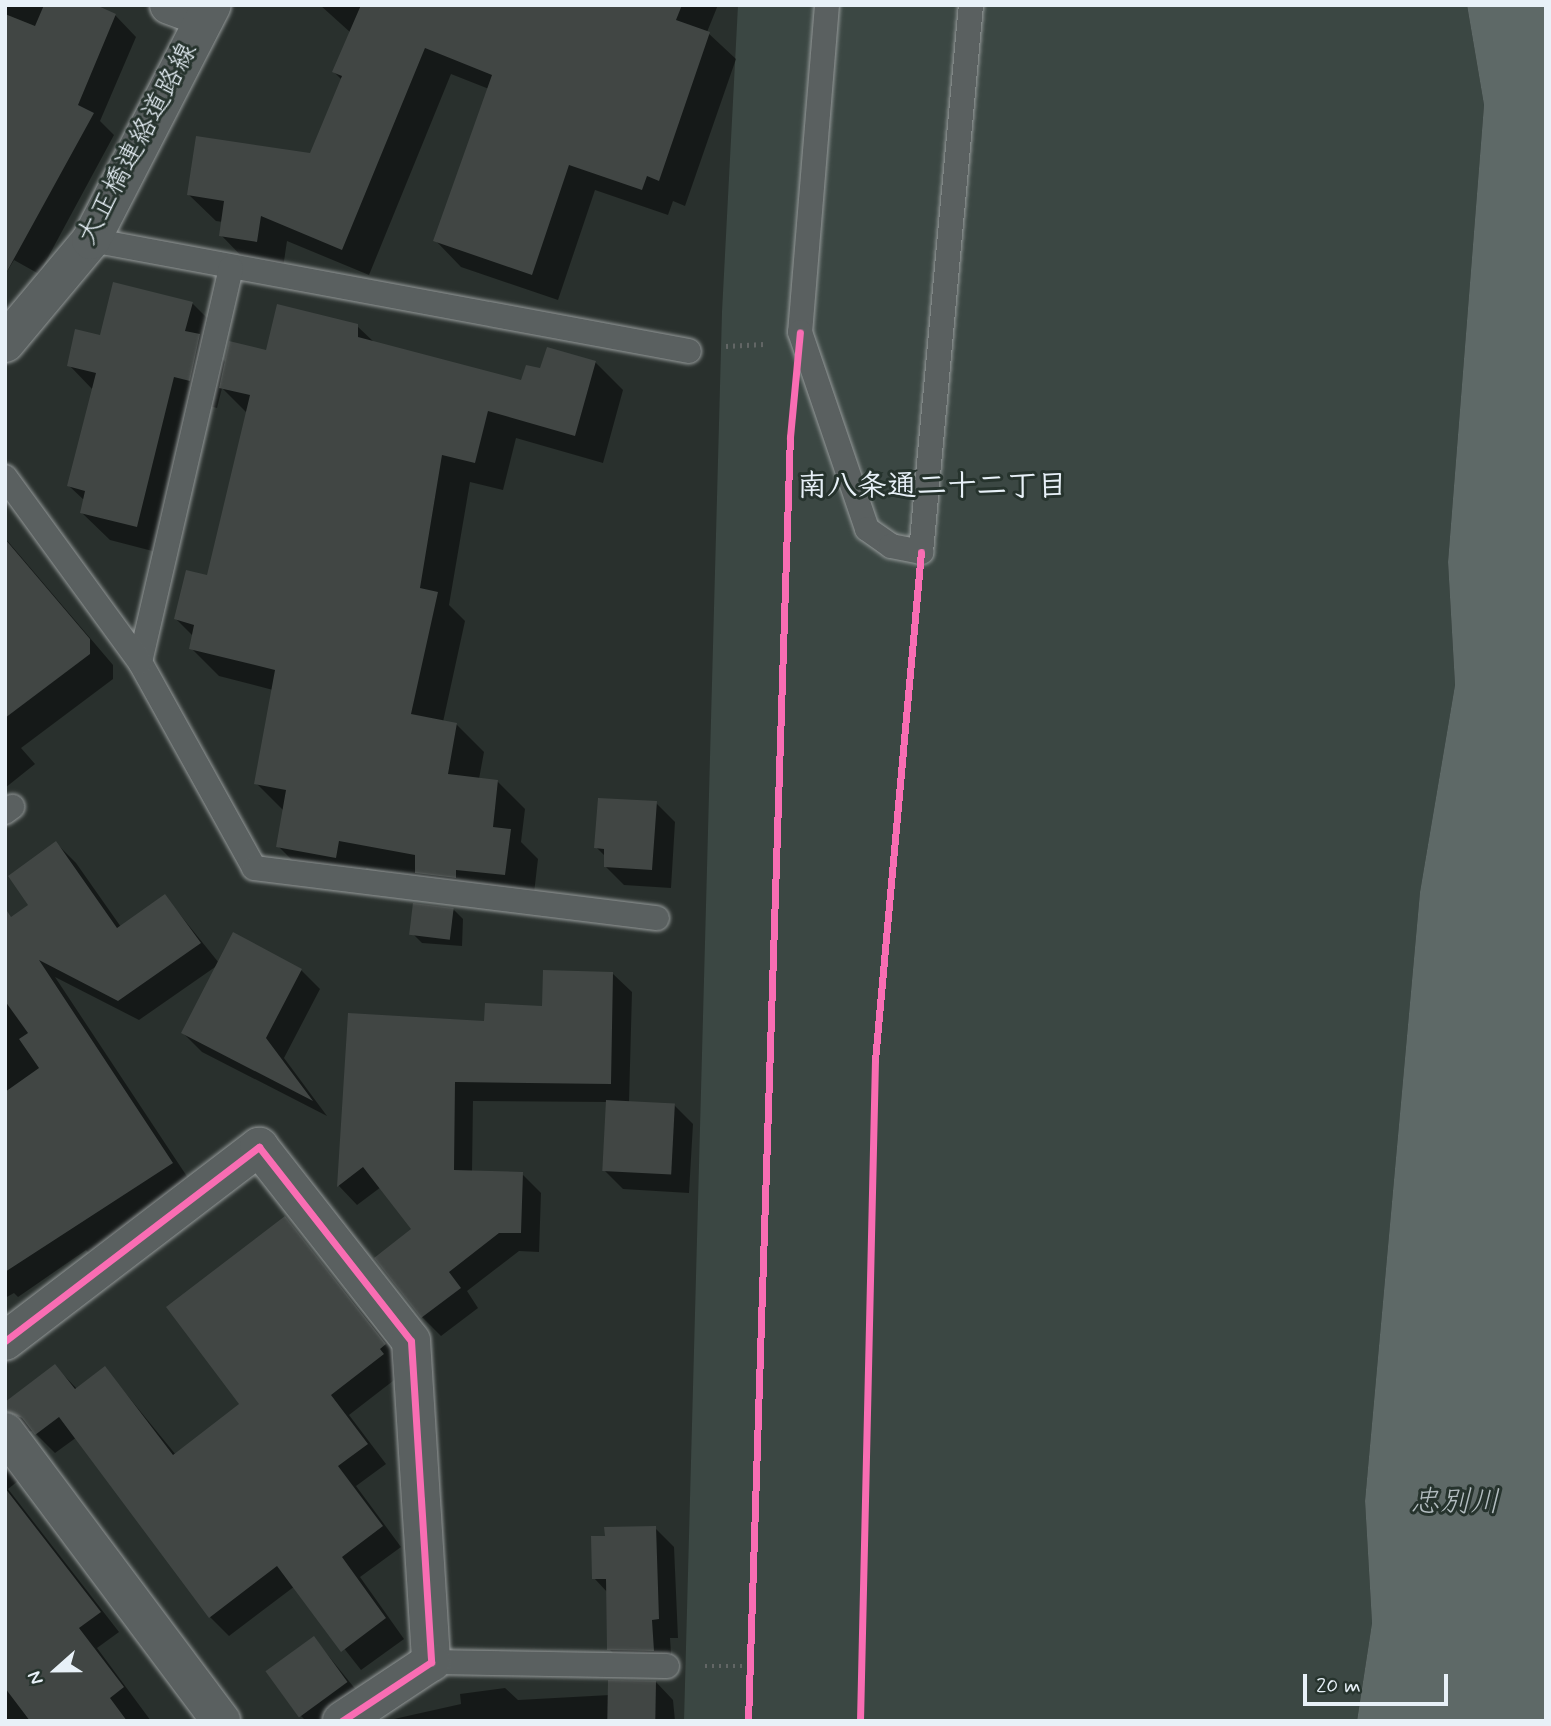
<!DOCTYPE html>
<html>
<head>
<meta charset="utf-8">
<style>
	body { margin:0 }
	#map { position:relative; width:1551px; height:1726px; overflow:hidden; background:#29302d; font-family:Mynerve,"Klee One",sans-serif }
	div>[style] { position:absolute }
	.green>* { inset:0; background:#3b4743 }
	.water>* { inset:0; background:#5e6967 }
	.shadow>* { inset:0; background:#0007 }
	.building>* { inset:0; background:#414644; transform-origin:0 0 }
	.path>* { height:4.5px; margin-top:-2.25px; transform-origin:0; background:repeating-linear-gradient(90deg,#626665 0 2px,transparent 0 7px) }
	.roads { filter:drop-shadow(0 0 2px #959a9a) drop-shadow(0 0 2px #959a9a) }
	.lane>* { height:24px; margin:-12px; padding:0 12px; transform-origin:12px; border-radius:12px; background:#5a6060 }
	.street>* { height:38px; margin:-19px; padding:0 19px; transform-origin:19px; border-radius:19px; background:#5a6060 }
	.cycleway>* { height:7px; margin:-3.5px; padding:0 3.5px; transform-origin:3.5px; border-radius:3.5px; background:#f96db3 }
	span { translate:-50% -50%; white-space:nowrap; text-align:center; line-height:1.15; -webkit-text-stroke:6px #26332d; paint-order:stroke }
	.street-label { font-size:28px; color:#e8f1f8 }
	.neighbourhood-label { font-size:30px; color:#e8f1f8; font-weight:700 }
	.water-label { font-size:30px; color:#b3bdc0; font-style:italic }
	.frame { position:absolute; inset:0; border:7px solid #e8f1f8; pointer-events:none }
	.north { position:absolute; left:21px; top:1635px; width:70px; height:70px; -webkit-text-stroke:5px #26332d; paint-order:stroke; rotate:249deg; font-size:19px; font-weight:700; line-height:28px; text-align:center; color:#e8f1f8 }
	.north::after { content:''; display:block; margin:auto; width:24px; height:32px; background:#e8f1f8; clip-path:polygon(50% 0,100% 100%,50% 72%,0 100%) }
	.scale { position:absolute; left:1303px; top:1674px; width:145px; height:32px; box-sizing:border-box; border:4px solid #e8f1f8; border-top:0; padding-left:9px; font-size:21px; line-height:24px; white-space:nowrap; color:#e8f1f8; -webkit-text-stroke:5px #26332d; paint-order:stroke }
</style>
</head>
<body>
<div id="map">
	<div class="green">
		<div style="clip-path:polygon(738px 5px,1467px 5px,1484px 105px,1448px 562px,1455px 685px,1420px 892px,1365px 1501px,1372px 1623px,1357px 1721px,684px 1721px,722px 312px)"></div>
	</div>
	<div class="water">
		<div style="clip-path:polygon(1467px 5px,1546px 5px,1546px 1721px,1357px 1721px,1372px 1623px,1365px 1501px,1420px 892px,1455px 685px,1448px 562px,1484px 105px)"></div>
	</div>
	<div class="shadow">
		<div style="clip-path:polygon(5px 5px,91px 5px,115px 15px,136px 37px,100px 121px,114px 135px,39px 274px,14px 260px,5px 275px)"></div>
		<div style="clip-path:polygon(320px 5px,718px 5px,707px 32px,736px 59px,685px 206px,673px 201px,668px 215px,595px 190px,558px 300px,461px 267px,435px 240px,489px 89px,451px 74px,369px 275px,287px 241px,283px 268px,247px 262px,221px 235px,223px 222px,216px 221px,189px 195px,311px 155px,342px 80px,334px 72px,351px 33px)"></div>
		<div style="clip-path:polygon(192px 303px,220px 331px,215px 351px,226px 363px,357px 326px,375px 343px,523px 382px,541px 370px,595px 362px,623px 390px,603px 463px,516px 438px,503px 490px,470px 482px,449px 605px,465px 621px,443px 722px,456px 724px,484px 752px,479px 779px,497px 781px,525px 809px,521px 842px,538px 859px,533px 902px,366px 868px,363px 885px,306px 874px,278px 846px,284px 811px,256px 783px,273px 690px,219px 676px,191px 648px,193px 636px,176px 619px,209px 577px,248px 414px,222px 388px,217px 408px,202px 404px,164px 554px,110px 540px,82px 513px,85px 501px,69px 486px,93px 390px,69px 365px,102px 337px)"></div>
		<div style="clip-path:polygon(5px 538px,113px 665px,113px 679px,21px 748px,35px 764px,5px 788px)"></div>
		<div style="clip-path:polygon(656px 803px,675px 822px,671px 888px,624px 885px,605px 866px,606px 857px,596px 847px)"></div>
		<div style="clip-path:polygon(56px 843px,76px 863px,121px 927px,165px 896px,219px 963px,301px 970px,320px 989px,284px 1058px,327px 1116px,202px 1052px,183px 1033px,218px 965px,139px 1020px,55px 977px,192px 1184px,90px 1254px,86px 1250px,18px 1297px,14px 1293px,5px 1298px,5px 923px,31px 905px)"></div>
		<div style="clip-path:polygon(454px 910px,463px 919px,462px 946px,422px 943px,413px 934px)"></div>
		<div style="clip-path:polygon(613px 974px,632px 992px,629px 1103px,674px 1105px,693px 1124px,689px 1193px,623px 1189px,604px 1170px,608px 1102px,473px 1101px,472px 1172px,522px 1174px,541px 1193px,539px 1252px,519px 1251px,467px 1291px,478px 1308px,441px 1336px,422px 1317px,414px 1230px,381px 1187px,357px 1205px,339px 1186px,350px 1015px,486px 1022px,544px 1008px)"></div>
		<div style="clip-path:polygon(285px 1218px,404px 1364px,402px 1374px,349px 1415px,386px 1464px,356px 1486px,401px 1547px,360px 1577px,404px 1639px,361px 1670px,295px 1586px,229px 1636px,210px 1617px,77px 1437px,55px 1453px,33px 1431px,11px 1434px,5px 1447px,5px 1403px,55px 1366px,77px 1389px,105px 1368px,176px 1455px,241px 1404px)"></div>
		<div style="clip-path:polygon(5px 1461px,18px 1481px,8px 1489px,119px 1632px,97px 1648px,151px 1721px,5px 1721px)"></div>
		<div style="clip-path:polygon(655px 1528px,674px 1547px,678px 1638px,670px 1638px,672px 1669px,628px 1668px,609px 1649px,608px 1593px,594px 1578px,607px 1538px)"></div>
		<div style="clip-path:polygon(314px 1638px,365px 1701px,339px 1721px,306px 1721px,301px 1716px)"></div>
		<div style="clip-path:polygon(656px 1682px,673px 1700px,675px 1721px,385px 1721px,461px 1704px,460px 1694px,505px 1688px,518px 1700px,610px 1695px)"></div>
	</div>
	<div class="building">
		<div style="clip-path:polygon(44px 5px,96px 5px,116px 14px,78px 105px,94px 113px,5px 275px,5px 14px,35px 26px)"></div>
		<div style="clip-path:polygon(361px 5px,682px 5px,676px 20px,710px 32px,659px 181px,647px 176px,642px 190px,569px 165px,532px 275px,433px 241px,492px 75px,425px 48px,342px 250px,261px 216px,257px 242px,219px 236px,224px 201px,187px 195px,196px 136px,310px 153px,342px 76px,332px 72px)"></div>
		<div style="clip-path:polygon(113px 282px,193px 302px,185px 331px,200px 334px,190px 381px,174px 377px,137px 527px,80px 513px,85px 491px,67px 486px,96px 373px,67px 366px,75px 329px,100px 335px)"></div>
		<div style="clip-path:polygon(277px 304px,358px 324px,358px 337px,521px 380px,526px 365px,540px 368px,547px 347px,596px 361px,575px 436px,488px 411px,475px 463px,442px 455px,420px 588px,438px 592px,411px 714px,457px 723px,448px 774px,498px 780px,493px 827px,511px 829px,505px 875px,456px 870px,456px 878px,415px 873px,415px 855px,339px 841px,336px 858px,276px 847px,286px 790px,254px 784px,275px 670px,189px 649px,194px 625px,174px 619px,186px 570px,207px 575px,250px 395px,219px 388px,229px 341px,266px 350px)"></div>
		<div style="clip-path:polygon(5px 539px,90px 639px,90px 654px,5px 718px)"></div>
		<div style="clip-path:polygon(598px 798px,657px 801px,652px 870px,604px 867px,604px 849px,594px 848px)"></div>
		<div style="clip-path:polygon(56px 841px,117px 928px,165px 894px,201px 943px,118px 1001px,39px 960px,173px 1163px,5px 1272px,5px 1092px,39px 1068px,19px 1039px,28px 1033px,5px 1001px,5px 908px,11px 917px,28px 905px,8px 876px)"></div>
		<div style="left:413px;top:903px;width:41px;height:32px;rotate:7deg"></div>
		<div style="clip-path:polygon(233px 932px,302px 969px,266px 1038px,313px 1101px,181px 1033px)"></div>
		<div style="clip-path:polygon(543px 970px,613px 972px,611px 1084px,455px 1082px,454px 1170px,523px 1172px,521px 1233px,499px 1233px,449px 1272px,461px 1288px,421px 1318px,374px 1258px,411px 1229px,363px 1167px,337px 1187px,348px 1013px,484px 1021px,485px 1003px,542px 1006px)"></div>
		<div style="left:606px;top:1100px;width:69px;height:71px;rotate:3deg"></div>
		<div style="clip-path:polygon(285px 1216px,386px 1344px,380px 1349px,384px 1354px,331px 1395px,368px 1444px,338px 1466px,383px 1526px,342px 1557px,386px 1618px,341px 1652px,277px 1566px,209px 1618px,59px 1417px,35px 1435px,22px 1418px,5px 1411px,5px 1402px,55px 1364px,75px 1389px,105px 1366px,173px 1455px,239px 1404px,166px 1307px)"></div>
		<div style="clip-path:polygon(5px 1488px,101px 1612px,79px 1628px,124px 1687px,110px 1698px,127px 1721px,30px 1721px,5px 1688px)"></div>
		<div style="clip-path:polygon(656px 1526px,659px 1619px,652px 1620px,654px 1651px,607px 1650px,606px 1579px,592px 1579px,591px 1536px,605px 1536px,604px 1527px)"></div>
		<div style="left:314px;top:1636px;width:57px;height:60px;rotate:54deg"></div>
		<div style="left:608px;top:1680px;width:48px;height:41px;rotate:1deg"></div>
	</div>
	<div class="path">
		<div style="left:726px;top:346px;width:40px;rotate:-2.9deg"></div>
		<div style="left:705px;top:1666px;width:44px"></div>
	</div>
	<div class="roads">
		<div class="lane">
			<div style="left:827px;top:5px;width:328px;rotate:94.7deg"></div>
			<div style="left:800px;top:332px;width:208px;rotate:71.2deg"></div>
			<div style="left:867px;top:529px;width:29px;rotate:35deg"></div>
			<div style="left:891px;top:546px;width:31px;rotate:11deg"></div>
			<div style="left:921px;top:552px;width:549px;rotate:-84.78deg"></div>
			<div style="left:91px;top:240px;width:608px;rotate:10.52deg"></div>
			<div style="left:231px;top:268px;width:404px;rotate:103deg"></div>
			<div style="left:140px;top:662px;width:235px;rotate:61deg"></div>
			<div style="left:254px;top:868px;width:406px;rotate:7.1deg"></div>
			<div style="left:5px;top:477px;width:229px;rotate:53.9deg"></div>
			<div style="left:5px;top:812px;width:9px;rotate:-36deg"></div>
			<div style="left:431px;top:1662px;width:236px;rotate:1deg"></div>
		</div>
		<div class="street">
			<div style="left:169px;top:5px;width:38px;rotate:20deg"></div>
			<div style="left:5px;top:343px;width:134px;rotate:-50.1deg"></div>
			<div style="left:91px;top:240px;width:264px;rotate:-62.8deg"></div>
			<div style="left:5px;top:1341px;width:320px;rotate:-37.4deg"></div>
			<div style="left:259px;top:1147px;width:246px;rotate:51.9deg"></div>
			<div style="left:411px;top:1341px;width:322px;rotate:86.4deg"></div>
			<div style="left:431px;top:1662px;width:107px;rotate:146.5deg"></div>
			<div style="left:5px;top:1432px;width:361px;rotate:53.2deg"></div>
		</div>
	</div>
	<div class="cycleway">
		<div style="left:5px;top:1341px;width:320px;rotate:-37.4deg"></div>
		<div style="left:259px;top:1147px;width:246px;rotate:51.9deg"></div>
		<div style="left:411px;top:1341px;width:322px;rotate:86.4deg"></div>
		<div style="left:431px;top:1662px;width:107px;rotate:146.5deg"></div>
		<div style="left:748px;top:1721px;width:1285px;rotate:-88.13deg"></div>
		<div style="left:790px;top:437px;width:105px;rotate:-84.6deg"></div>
		<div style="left:860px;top:1721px;width:661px;rotate:-88.7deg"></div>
		<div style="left:875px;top:1060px;width:510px;rotate:-84.83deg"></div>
	</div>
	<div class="street-label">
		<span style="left:138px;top:144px;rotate:-62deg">大正橋連絡道路線</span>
	</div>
	<div class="neighbourhood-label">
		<span style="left:932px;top:487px">南八条通二十二丁目</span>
	</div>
	<div class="water-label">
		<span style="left:1455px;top:1503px">忠別川</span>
	</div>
	<div class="frame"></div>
	<div class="north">N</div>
	<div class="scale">20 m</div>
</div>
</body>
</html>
